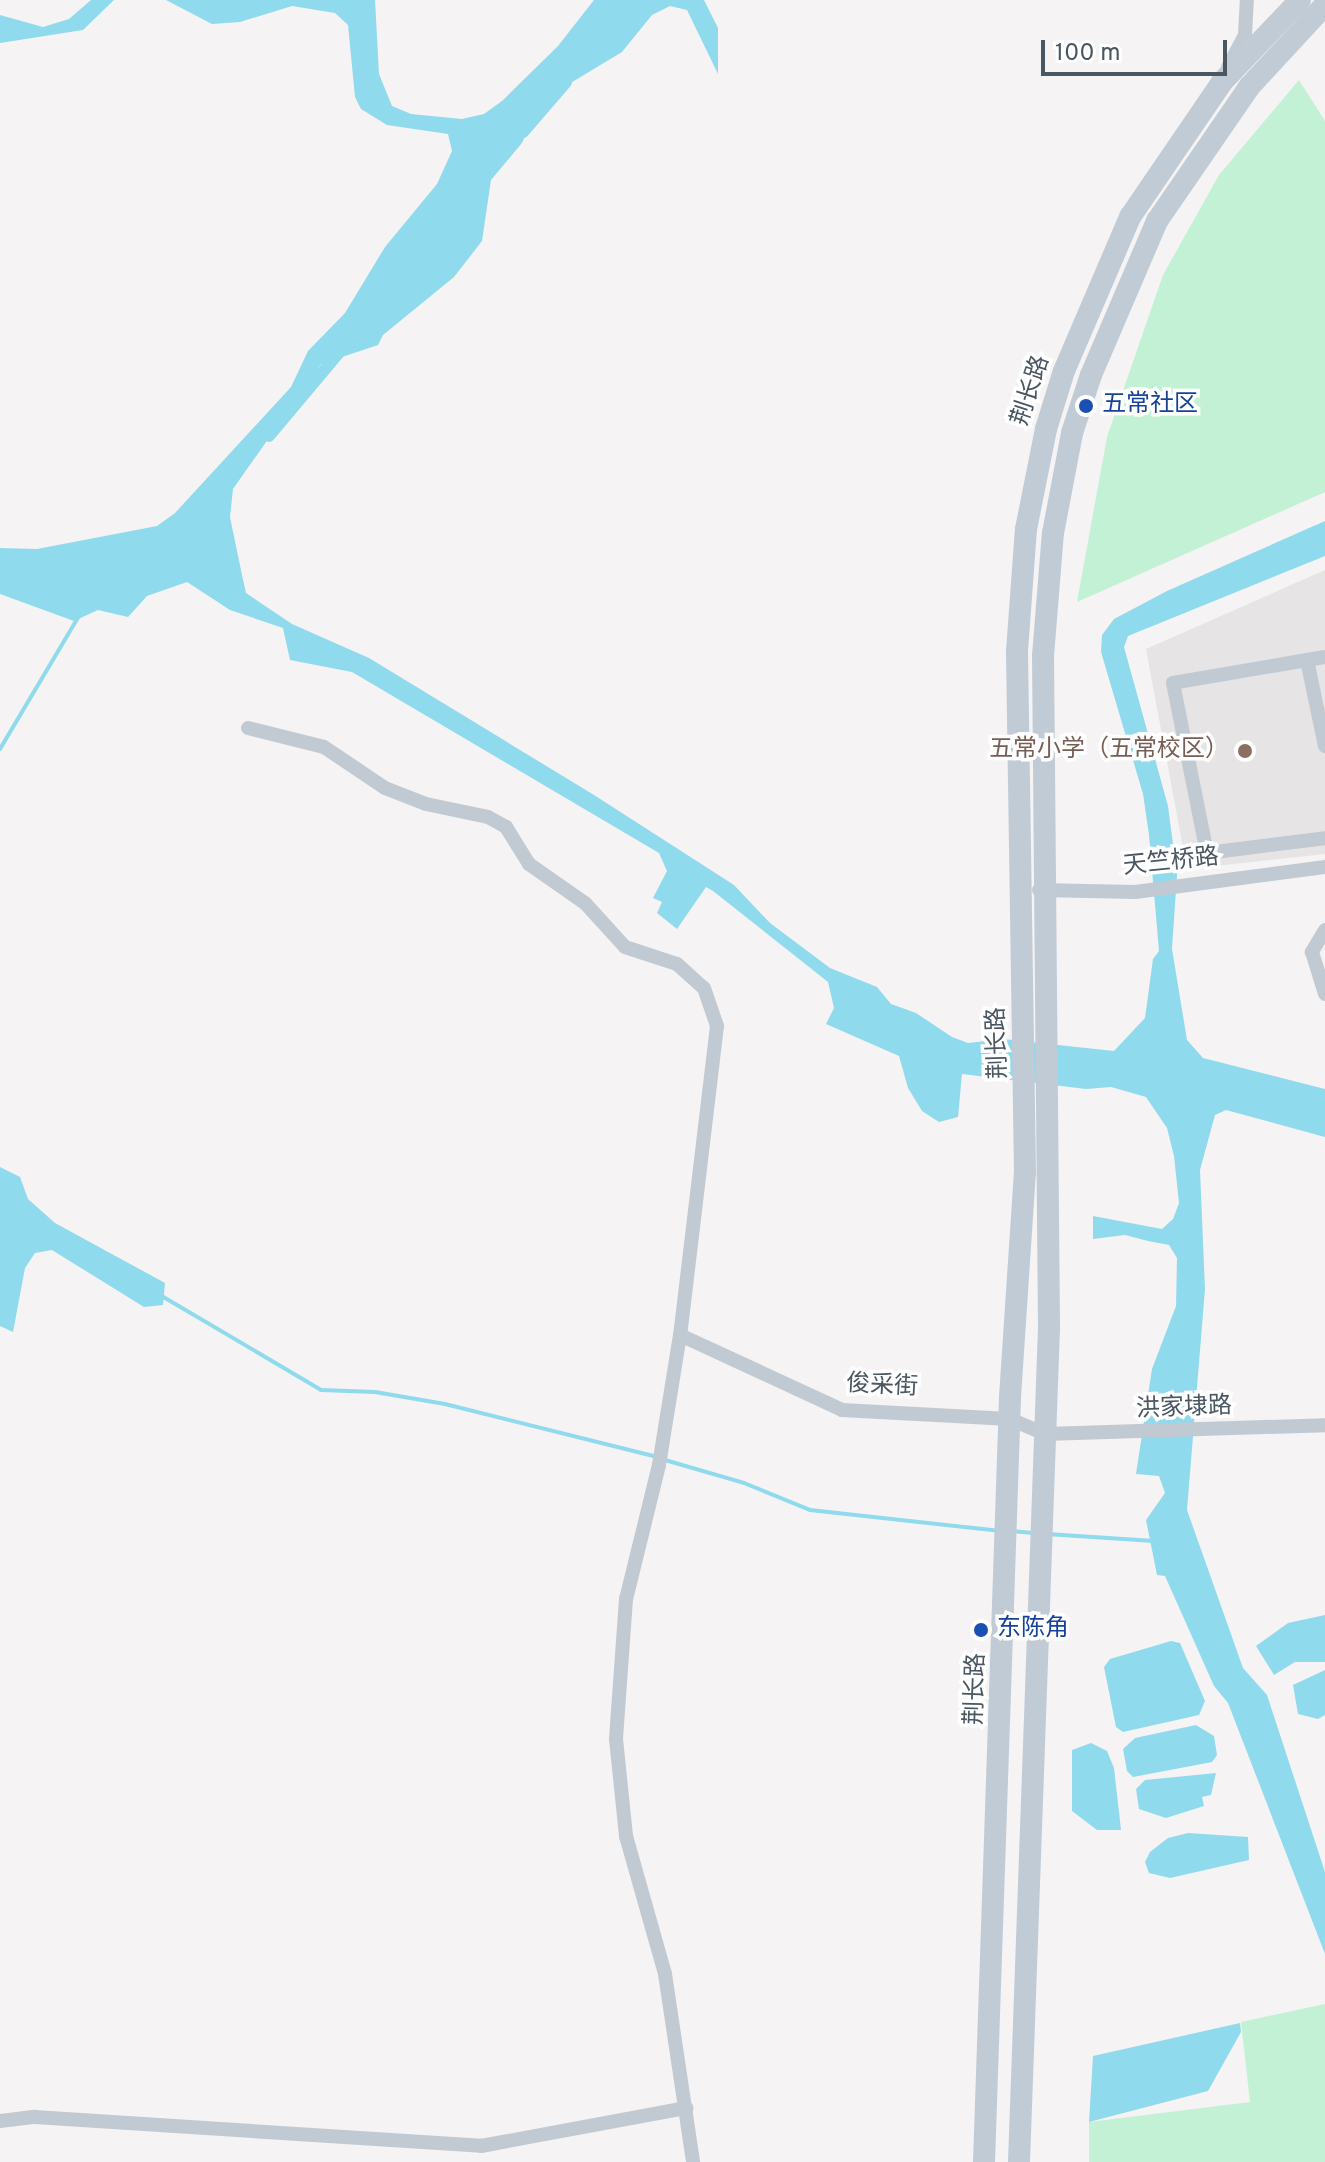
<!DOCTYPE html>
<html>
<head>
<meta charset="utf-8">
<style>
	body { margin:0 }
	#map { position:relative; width:1325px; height:2162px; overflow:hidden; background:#f5f3f3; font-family:Overpass,"Noto Sans SC",sans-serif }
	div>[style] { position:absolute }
	.education>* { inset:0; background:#e6e4e5 }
	.green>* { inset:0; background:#c3f1d5 }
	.water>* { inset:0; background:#90daee }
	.stream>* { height:4px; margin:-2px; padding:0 2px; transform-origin:2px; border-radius:2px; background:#90daee }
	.canal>* { height:12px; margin:-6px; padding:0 6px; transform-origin:6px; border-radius:6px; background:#90daee }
	.minor>* { height:14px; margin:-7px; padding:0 7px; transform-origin:7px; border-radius:7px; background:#c1cad2 }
	.secondary>* { height:22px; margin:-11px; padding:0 11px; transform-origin:11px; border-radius:11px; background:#c1cbd6 }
	.dots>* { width:22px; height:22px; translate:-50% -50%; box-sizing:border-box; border:4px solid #fff; border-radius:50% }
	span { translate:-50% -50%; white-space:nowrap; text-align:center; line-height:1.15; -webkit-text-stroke:7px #fff; paint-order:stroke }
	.street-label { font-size:24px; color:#4a5661 }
	.transit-label { font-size:24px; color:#164399 }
	.left { translate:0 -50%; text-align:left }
	.education-label { font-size:24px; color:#785e54 }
	.right { translate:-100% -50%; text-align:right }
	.scale { position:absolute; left:1041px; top:40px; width:186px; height:36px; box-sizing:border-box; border:4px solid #4a5661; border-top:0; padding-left:10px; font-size:24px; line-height:28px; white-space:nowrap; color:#4a5661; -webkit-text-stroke:6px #fff; paint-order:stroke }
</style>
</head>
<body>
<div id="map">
	<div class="education">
		<div style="clip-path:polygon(1325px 570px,1325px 854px,1187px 869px,1146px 649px)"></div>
	</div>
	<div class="green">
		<div style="clip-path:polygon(1299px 80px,1325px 121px,1325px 492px,1077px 602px,1107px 437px,1163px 275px,1219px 175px)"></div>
		<div style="clip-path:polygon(1325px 2004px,1325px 2162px,1089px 2162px,1089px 2122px,1250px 2102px,1241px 2022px)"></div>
	</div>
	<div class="water">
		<div style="clip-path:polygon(91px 0,114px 0,83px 30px,0 43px,0 15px,43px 27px,69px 19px)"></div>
		<div style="clip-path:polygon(166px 0,375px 0,379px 74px,392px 106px,411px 114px,462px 119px,484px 114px,502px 101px,558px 46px,594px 0,704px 0,718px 28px,718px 74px,687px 10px,670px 6px,652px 15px,622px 52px,549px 96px,536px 112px,522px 143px,491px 180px,482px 241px,454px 277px,383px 335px,378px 345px,321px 364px,233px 489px,230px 517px,242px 575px,246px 593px,292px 624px,369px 658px,594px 795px,734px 885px,770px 923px,830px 968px,877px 987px,891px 1004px,916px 1013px,952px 1037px,968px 1043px,1003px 1039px,1114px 1051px,1145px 1018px,1153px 959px,1159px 951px,1149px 835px,1143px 794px,1101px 652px,1102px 635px,1114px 619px,1167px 591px,1325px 521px,1325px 556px,1128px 636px,1124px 647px,1168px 806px,1177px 875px,1172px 949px,1187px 1040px,1203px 1058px,1325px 1089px,1325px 1137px,1226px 1110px,1215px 1115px,1200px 1170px,1205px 1289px,1187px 1510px,1243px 1668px,1267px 1695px,1325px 1872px,1325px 1954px,1228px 1703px,1214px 1686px,1165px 1576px,1157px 1575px,1146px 1520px,1165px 1493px,1159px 1476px,1136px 1474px,1152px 1369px,1176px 1306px,1177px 1258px,1169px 1245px,1148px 1241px,1125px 1235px,1093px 1239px,1093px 1216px,1162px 1229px,1173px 1219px,1179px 1203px,1174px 1156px,1167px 1128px,1146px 1097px,1111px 1087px,1086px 1089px,962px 1074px,958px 1117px,939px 1122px,922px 1111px,908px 1088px,899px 1056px,826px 1024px,834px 1008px,828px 982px,713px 891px,706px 887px,677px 929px,657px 913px,662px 902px,653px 898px,667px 871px,659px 853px,352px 672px,290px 660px,283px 628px,230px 610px,187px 582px,147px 596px,128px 617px,98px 610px,74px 621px,0 594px,0 548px,37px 549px,157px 526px,175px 513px,291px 387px,308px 351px,345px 313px,385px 247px,437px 184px,452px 151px,448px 134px,387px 125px,361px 109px,355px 97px,348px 25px,335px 13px,292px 6px,240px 22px,212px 24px)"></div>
		<div style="clip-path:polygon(0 1167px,20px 1177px,28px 1199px,55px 1223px,165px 1283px,163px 1305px,144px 1307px,52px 1250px,35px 1253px,25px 1268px,13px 1332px,0 1326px)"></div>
		<div style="clip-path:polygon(1325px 1615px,1325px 1662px,1295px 1662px,1274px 1675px,1256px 1646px,1288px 1623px)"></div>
		<div style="clip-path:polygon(1171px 1641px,1180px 1643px,1205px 1701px,1199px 1715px,1123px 1732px,1116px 1727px,1104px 1667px,1110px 1659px)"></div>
		<div style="clip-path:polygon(1325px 1670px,1325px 1715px,1318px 1719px,1298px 1714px,1293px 1685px)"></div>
		<div style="clip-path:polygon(1196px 1725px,1214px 1736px,1217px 1755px,1212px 1762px,1133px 1777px,1127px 1771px,1123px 1749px,1135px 1738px)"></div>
		<div style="clip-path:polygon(1091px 1743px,1107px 1751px,1114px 1768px,1121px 1830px,1097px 1830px,1072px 1811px,1072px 1750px)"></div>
		<div style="clip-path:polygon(1216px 1773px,1211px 1795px,1202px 1797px,1204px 1806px,1166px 1818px,1139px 1809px,1136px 1789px,1145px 1780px)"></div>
		<div style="clip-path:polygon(1188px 1833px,1248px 1837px,1249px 1860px,1170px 1878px,1149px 1873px,1145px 1862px,1150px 1852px,1168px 1838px)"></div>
		<div style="clip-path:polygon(1240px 2023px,1241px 2032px,1208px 2091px,1089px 2122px,1093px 2056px)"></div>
	</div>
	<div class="stream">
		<div style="left:0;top:749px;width:157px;rotate:-59.3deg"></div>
		<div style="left:160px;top:1295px;width:187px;rotate:30.5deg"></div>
		<div style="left:321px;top:1390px;width:54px;rotate:2.1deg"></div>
		<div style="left:375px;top:1392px;width:71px;rotate:9.7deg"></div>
		<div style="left:445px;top:1404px;width:219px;rotate:14deg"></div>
		<div style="left:665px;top:1460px;width:82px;rotate:16.2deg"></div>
		<div style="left:744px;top:1483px;width:71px;rotate:22.2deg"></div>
		<div style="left:810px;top:1510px;width:190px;rotate:6.3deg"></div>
		<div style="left:1011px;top:1531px;width:23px;rotate:5deg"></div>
		<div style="left:1047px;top:1534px;width:107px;rotate:3.7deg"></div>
	</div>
	<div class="canal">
		<div style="left:523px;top:132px;width:66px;rotate:-49.3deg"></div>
		<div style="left:269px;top:436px;width:114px;rotate:-50deg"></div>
	</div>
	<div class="minor">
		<div style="left:1228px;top:67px;width:36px;rotate:-62deg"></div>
		<div style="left:1245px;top:35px;width:35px;rotate:-87deg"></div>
		<div style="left:1325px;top:657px;width:18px;rotate:171deg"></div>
		<div style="left:1307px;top:660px;width:88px;rotate:78.2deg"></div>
		<div style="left:1307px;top:660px;width:136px;rotate:170.3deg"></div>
		<div style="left:1173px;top:683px;width:173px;rotate:78.7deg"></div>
		<div style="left:1207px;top:853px;width:119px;rotate:-7.2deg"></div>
		<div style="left:248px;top:728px;width:78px;rotate:14deg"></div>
		<div style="left:324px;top:747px;width:73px;rotate:33.9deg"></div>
		<div style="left:385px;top:788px;width:44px;rotate:21.3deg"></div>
		<div style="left:426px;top:804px;width:63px;rotate:11.8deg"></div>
		<div style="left:488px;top:817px;width:21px;rotate:29deg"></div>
		<div style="left:506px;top:827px;width:44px;rotate:58.1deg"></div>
		<div style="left:529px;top:864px;width:68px;rotate:34.9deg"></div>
		<div style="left:585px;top:903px;width:59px;rotate:47.7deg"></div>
		<div style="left:625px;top:947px;width:55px;rotate:18.1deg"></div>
		<div style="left:677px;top:964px;width:36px;rotate:42deg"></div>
		<div style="left:704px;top:988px;width:40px;rotate:71.1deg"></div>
		<div style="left:717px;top:1026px;width:311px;rotate:96.8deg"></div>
		<div style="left:680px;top:1335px;width:132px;rotate:99.2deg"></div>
		<div style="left:659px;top:1465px;width:138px;rotate:103.8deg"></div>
		<div style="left:626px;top:1599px;width:140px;rotate:94.1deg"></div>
		<div style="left:616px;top:1739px;width:98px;rotate:84.1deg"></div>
		<div style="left:626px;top:1836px;width:143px;rotate:74.2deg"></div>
		<div style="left:665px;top:1974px;width:190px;rotate:81.5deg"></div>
		<div style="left:1039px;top:890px;width:96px;rotate:1.2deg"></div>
		<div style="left:1135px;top:892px;width:192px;rotate:-7.5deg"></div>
		<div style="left:1325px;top:930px;width:26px;rotate:121deg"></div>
		<div style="left:1312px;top:952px;width:44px;rotate:72.8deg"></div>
		<div style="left:680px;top:1335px;width:179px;rotate:24.8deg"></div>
		<div style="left:842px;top:1410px;width:168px;rotate:3.1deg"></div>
		<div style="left:1010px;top:1419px;width:38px;rotate:23deg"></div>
		<div style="left:1045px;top:1434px;width:280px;rotate:-1.8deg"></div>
		<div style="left:0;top:2121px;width:35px;rotate:-7deg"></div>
		<div style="left:35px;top:2117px;width:447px;rotate:3.7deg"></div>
		<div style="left:481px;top:2146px;width:209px;rotate:-10.5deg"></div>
	</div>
	<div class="secondary">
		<div style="left:984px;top:2162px;width:765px;rotate:-88.05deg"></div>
		<div style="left:1010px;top:1397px;width:225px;rotate:-86.2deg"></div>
		<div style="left:1025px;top:1173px;width:522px;rotate:-90.88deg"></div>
		<div style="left:1017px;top:651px;width:122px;rotate:-85.8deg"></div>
		<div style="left:1026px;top:529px;width:102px;rotate:-78.7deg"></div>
		<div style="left:1046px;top:429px;width:61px;rotate:-72.8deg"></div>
		<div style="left:1064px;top:371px;width:168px;rotate:-66.8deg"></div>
		<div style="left:1130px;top:217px;width:163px;rotate:-55.7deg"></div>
		<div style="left:1222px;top:82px;width:113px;rotate:-46.4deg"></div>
		<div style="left:1019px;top:2162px;width:836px;rotate:-87.94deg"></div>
		<div style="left:1049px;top:1327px;width:671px;rotate:-90.51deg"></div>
		<div style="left:1043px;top:656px;width:123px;rotate:-85.4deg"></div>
		<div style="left:1053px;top:533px;width:102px;rotate:-79.2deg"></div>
		<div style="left:1072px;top:433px;width:61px;rotate:-71.9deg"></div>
		<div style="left:1091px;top:375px;width:168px;rotate:-66.8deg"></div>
		<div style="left:1157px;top:221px;width:163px;rotate:-55.5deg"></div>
		<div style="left:1249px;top:87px;width:112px;rotate:-47.2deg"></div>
	</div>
	<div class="dots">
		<div style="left:1086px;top:406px;background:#1a4fb4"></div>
		<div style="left:1245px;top:751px;background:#8d6e63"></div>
		<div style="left:981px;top:1630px;background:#1a4fb4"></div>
	</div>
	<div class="street-label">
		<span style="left:1032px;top:391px;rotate:-72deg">荆长路</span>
		<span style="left:1171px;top:863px;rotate:-6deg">天竺桥路</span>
		<span style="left:999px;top:1043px;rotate:-92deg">荆长路</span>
		<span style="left:882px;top:1387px;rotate:3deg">俊采街</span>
		<span style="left:1184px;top:1409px;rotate:-2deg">洪家埭路</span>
		<span style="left:977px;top:1689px;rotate:-88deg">荆长路</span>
	</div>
	<div class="transit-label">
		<span class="left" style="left:1102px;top:406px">五常社区</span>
		<span class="left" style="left:997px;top:1630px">东陈角</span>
	</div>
	<div class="education-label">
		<span class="right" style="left:1229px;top:751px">五常小学（五常校区）</span>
	</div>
	<div class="scale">100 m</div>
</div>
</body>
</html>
